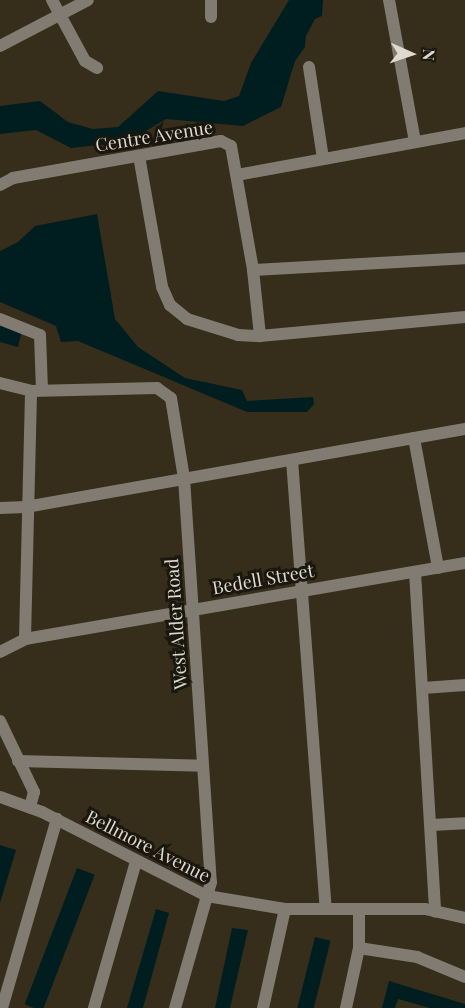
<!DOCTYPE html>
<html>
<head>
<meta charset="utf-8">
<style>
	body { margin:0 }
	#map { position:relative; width:465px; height:1008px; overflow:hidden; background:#362e1a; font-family:"Playfair Display",serif }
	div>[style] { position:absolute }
	.water>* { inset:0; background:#001e20; transform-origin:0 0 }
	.minor>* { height:12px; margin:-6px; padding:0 6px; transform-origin:6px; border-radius:6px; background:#817b72 }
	span { translate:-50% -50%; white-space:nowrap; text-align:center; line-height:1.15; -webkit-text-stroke:6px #1a170e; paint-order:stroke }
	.street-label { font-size:18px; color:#ded9cd }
	.north { position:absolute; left:381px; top:24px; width:60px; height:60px; -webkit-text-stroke:4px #1a170e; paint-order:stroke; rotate:93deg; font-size:16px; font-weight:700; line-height:24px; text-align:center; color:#ded9cd }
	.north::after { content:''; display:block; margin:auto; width:21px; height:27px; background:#ded9cd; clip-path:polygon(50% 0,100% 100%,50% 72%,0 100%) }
</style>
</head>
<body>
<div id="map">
	<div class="water">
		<div style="clip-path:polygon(289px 0,323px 0,322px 16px,315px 19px,306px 36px,305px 47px,295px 61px,281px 107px,243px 126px,166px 119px,127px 142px,71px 148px,36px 130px,0 134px,0 106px,40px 101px,68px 122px,93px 129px,118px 127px,158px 91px,224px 101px,239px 96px,251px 63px)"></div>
		<div style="clip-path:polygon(97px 214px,115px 319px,138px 347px,185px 378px,242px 390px,247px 401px,313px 397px,314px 404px,307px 412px,247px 412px,78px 341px,61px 342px,56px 326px,0 302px,0 251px,18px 242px,35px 226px)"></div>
		<div style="clip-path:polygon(0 325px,22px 331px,18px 347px,0 342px)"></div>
		<div style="clip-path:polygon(0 845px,16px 850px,0 903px)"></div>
		<div style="left:77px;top:868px;width:19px;height:146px;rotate:21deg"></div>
		<div style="clip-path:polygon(156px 909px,169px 913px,143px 1008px,127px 1008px)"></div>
		<div style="clip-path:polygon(232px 928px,248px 930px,230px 1008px,215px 1008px)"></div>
		<div style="left:315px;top:937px;width:16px;height:73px;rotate:14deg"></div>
		<div style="clip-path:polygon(389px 981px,465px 1004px,465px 1008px,430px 1008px,398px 999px,395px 1008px,382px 1008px)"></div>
	</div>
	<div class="minor">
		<div style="left:52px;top:0;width:69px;rotate:61.6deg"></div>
		<div style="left:85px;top:61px;width:14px;rotate:30deg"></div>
		<div style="left:211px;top:0;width:17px;rotate:90deg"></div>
		<div style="left:389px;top:0;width:144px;rotate:79.6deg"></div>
		<div style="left:0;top:46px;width:99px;rotate:-27.6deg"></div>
		<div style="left:309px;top:67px;width:92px;rotate:81.3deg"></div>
		<div style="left:139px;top:156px;width:133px;rotate:80deg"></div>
		<div style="left:162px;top:287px;width:20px;rotate:66deg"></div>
		<div style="left:170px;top:305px;width:22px;rotate:39deg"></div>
		<div style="left:187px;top:319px;width:53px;rotate:17.4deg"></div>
		<div style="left:238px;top:335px;width:22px;rotate:3deg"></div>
		<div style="left:260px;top:336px;width:206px;rotate:-5.3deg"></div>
		<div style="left:237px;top:175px;width:232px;rotate:-10.4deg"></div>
		<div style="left:0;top:185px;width:15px;rotate:-28deg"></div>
		<div style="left:13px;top:178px;width:211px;rotate:-10.1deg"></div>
		<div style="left:221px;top:141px;width:11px;rotate:27deg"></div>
		<div style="left:231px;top:146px;width:126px;rotate:79.9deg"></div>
		<div style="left:253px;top:270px;width:66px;rotate:83.9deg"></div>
		<div style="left:253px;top:270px;width:212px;rotate:-3.2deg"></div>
		<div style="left:0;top:319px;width:43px;rotate:21.8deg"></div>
		<div style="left:40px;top:335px;width:55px;rotate:87.9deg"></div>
		<div style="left:0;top:383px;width:32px;rotate:14deg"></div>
		<div style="left:31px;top:391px;width:126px;rotate:-1.4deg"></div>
		<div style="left:157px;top:388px;width:17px;rotate:36deg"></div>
		<div style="left:171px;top:398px;width:81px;rotate:80.8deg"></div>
		<div style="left:184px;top:478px;width:405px;rotate:86.2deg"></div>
		<div style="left:211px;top:882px;width:131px;rotate:105.9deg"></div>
		<div style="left:414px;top:438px;width:132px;rotate:79.5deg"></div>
		<div style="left:292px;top:460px;width:450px;rotate:85.7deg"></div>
		<div style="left:0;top:508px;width:26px;rotate:-2deg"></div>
		<div style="left:26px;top:507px;width:446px;rotate:-10.1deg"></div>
		<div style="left:415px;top:572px;width:340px;rotate:86.6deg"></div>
		<div style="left:25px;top:639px;width:248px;rotate:-88.6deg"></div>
		<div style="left:0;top:652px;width:28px;rotate:-27deg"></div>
		<div style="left:25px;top:639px;width:447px;rotate:-9.8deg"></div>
		<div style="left:423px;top:688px;width:42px;rotate:-4.1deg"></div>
		<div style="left:0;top:721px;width:79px;rotate:64.4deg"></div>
		<div style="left:34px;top:792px;width:16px;rotate:105deg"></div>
		<div style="left:18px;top:761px;width:185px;rotate:1.5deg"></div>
		<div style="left:0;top:797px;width:45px;rotate:19.7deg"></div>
		<div style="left:42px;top:812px;width:185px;rotate:27deg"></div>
		<div style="left:207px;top:896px;width:79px;rotate:9.5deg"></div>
		<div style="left:285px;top:909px;width:140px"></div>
		<div style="left:425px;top:909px;width:41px;rotate:12.7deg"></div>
		<div style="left:432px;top:825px;width:33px;rotate:-3deg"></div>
		<div style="left:359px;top:948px;width:59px;rotate:8.8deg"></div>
		<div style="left:417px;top:957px;width:52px;rotate:22.6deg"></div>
		<div style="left:2px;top:1008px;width:197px;rotate:-73.8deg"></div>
		<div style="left:94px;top:1008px;width:152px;rotate:-74deg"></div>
		<div style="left:263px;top:1008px;width:101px;rotate:-77.5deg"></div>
		<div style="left:346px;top:1008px;width:61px;rotate:-77.8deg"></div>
		<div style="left:359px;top:948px;width:39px;rotate:-90deg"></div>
	</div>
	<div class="street-label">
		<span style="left:154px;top:136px;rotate:-9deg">Centre Avenue</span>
		<span style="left:263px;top:579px;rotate:-10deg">Bedell Street</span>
		<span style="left:176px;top:624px;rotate:-94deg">West Alder Road</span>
		<span style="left:148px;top:846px;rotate:27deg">Bellmore Avenue</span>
	</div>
	<div class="north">N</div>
</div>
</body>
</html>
